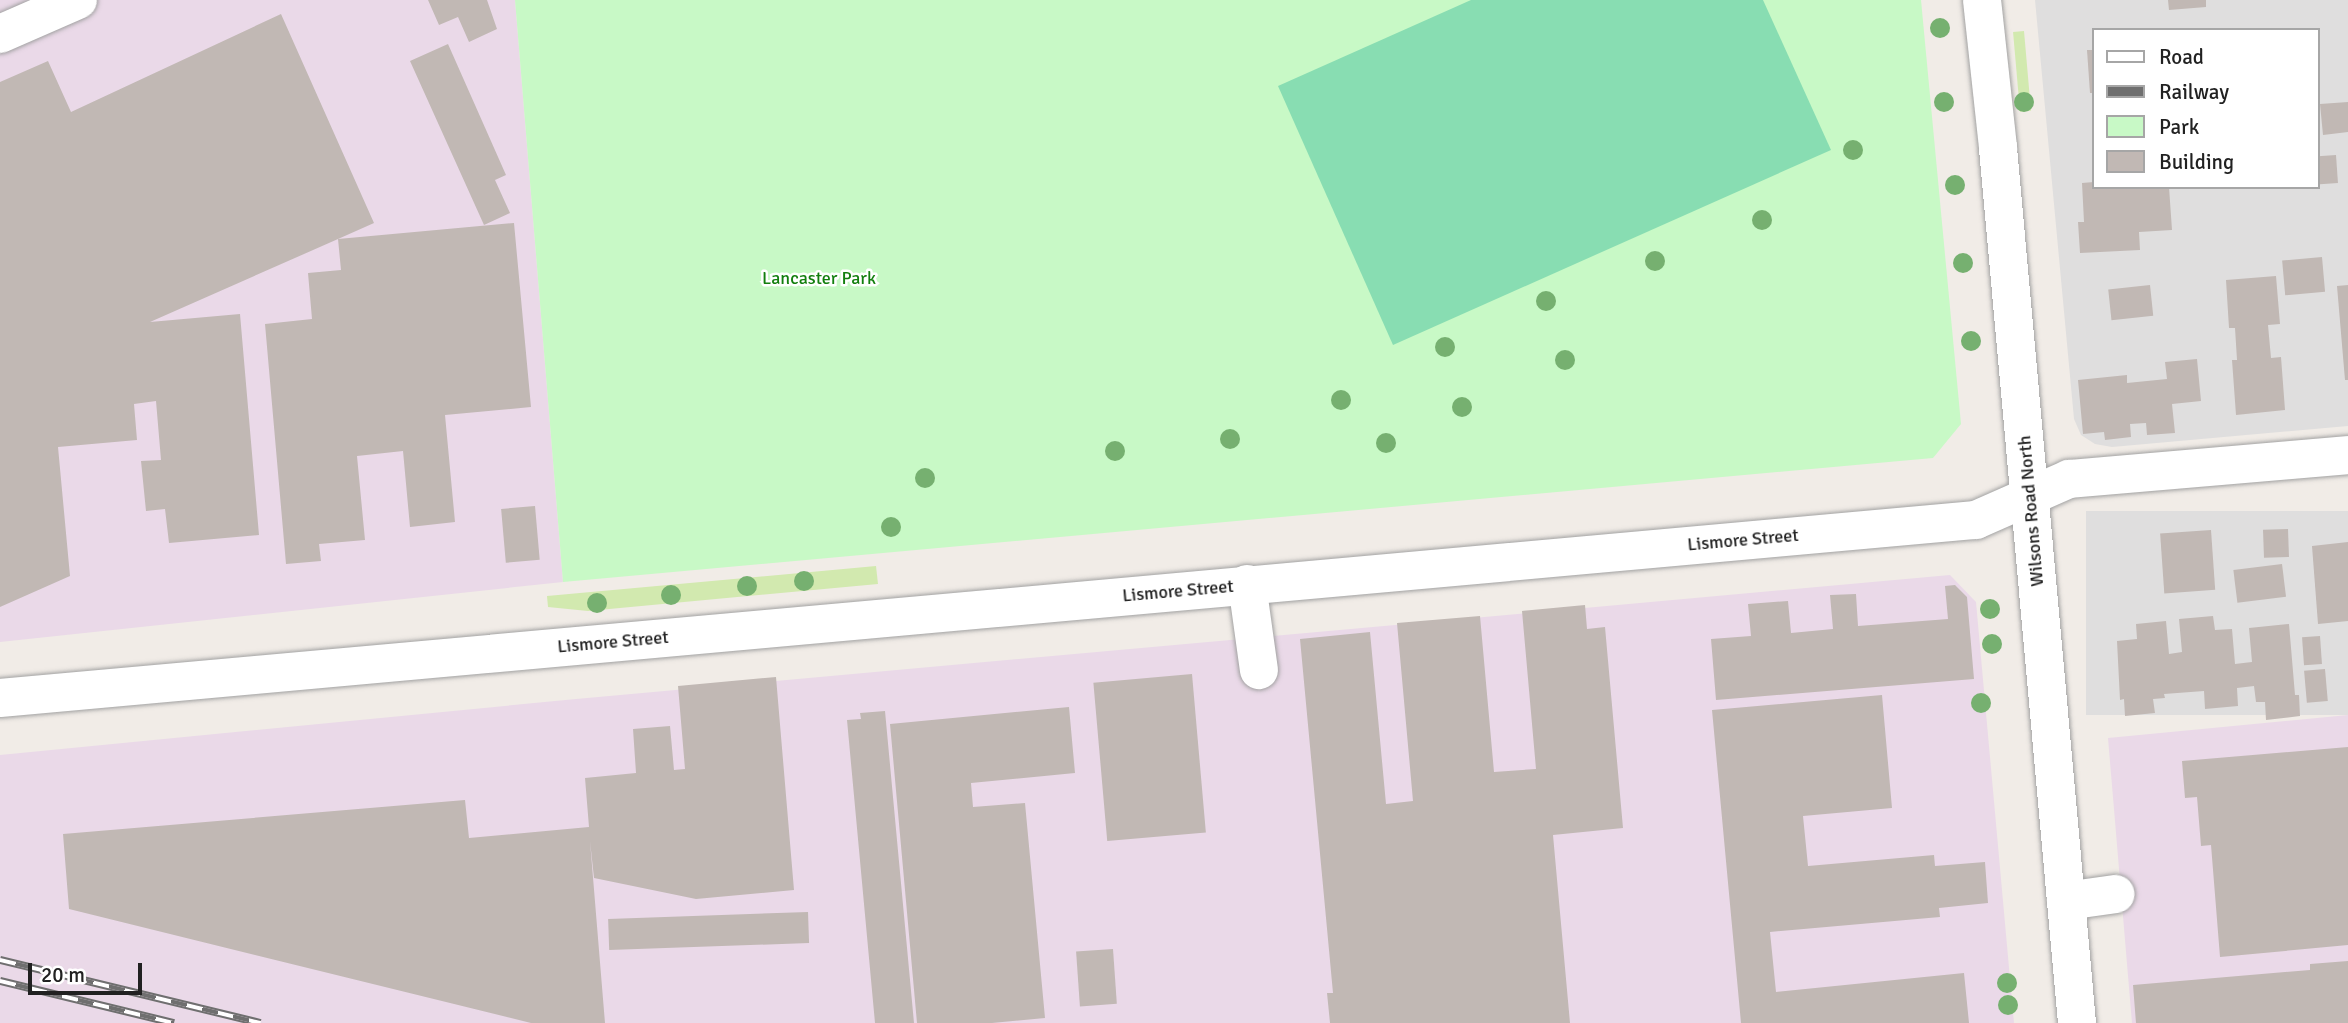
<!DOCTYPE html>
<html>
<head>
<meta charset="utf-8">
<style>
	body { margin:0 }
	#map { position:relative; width:2348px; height:1023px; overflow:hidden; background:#f1ece7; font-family:Signika,sans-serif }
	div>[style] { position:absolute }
	.residential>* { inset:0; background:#dfdede; transform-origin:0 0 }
	.industrial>* { inset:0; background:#ead9e8 }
	.grass>* { inset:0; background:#d2e9af; transform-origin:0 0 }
	.park>* { inset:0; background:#c8f9c6 }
	.pitch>* { inset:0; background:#88ddb2 }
	.building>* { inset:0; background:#c1b8b4; transform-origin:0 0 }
	.roads { filter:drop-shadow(0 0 2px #a2a2a2) drop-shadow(0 0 2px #a2a2a2) }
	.minor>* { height:38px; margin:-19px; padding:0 19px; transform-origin:19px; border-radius:19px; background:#fff }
	.rail>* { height:8px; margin-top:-4px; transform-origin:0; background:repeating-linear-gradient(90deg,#fff 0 16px,#6f6f6f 0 32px); box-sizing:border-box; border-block:2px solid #6f6f6f }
	.trees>* { width:20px; height:20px; margin:-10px; border-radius:50%; background:#76b070 }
	span { translate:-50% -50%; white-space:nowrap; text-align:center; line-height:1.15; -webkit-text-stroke:5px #fff; paint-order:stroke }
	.park-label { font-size:18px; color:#127f0e }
	.street-label { font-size:18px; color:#212121 }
	.legend { position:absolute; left:2092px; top:28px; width:228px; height:161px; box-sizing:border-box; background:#fff; border:2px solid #a6a6a6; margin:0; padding:9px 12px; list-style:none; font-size:21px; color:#212121 }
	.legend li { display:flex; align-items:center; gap:14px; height:35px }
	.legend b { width:35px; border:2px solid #a6a6a6 }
	.scale { position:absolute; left:28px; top:963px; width:114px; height:32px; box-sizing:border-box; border:4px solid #212121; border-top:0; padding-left:9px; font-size:21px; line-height:24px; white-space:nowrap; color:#212121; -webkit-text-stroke:5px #fff; paint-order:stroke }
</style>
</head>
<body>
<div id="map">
	<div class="residential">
		<div style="clip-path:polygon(evenodd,2035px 0,2348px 0,2348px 426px,2112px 447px,2095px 444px,2081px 435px,2074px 419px,2035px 0,2094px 30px,2318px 30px,2318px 187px,2094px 187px,2094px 30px)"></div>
		<div style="left:2348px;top:511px;width:204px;height:262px;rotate:90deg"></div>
	</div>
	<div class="industrial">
		<div style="clip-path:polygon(0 0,515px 0,563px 582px,0 642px)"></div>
		<div style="clip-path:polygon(1950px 575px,1976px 602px,2014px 1023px,0 1023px,0 755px,576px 699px)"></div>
		<div style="clip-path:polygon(2348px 715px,2348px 1023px,2132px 1023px,2108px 738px)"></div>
	</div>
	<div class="grass">
		<div style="left:2024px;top:31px;width:80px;height:11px;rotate:85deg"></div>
		<div style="clip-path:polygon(876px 566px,878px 584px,588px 611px,548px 607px,547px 596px)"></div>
	</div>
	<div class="park">
		<div style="clip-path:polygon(515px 0,1921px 0,1961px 424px,1933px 458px,563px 582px)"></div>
	</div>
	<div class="pitch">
		<div style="clip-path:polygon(1471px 0,1763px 0,1831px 150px,1393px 345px,1278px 86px)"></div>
	</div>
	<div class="building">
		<div style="clip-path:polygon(428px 0,487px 0,497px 29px,469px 42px,458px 17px,439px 25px)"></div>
		<div style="clip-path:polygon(2168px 0,2206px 0,2206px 7px,2169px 10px)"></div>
		<div style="clip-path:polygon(281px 14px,374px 223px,338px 239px,514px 223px,531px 407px,445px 415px,455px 522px,410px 527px,403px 451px,357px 456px,365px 540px,319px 544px,321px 561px,286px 564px,265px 324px,312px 319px,308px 273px,341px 270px,338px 239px,150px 322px,240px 314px,259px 535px,169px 543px,165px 509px,146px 511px,141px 461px,161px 460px,156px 401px,134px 404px,137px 440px,58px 447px,70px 576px,0 607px,0 82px,48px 61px,71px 112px)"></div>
		<div style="clip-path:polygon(448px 44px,506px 175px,495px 180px,510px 213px,484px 225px,410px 61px)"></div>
		<div style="clip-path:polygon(2087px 50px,2094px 50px,2094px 93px,2090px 93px)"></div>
		<div style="clip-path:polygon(2348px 102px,2348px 132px,2323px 135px,2320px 104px)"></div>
		<div style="left:2336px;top:155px;width:28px;height:18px;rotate:86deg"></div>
		<div style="clip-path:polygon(2094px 182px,2094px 187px,2169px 187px,2172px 230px,2139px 232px,2140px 250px,2080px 253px,2078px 222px,2084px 222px,2082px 183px)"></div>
		<div style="left:2322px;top:257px;width:35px;height:40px;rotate:85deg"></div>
		<div style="clip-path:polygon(2276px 276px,2280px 324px,2268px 325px,2271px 358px,2281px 357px,2285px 410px,2236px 415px,2232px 360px,2237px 360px,2235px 328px,2229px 328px,2226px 280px)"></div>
		<div style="left:2150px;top:285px;width:31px;height:42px;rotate:84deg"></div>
		<div style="clip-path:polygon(2348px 285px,2348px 380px,2345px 380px,2337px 286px)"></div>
		<div style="clip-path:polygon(2197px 359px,2201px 401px,2172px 404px,2175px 433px,2147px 435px,2146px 423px,2130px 424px,2131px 437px,2105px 440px,2104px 432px,2083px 434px,2078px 380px,2127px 375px,2127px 383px,2167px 379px,2165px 362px)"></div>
		<div style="left:535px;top:506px;width:54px;height:34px;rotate:85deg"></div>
		<div style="left:2288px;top:529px;width:28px;height:25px;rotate:88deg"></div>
		<div style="left:2211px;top:530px;width:60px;height:51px;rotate:86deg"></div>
		<div style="clip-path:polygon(2348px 542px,2348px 621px,2318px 624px,2312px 546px)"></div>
		<div style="left:2282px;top:564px;width:33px;height:49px;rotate:83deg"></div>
		<div style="clip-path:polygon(1955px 585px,1967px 597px,1974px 679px,1716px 700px,1711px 639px,1751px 636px,1748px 604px,1788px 601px,1791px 633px,1833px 629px,1830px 595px,1856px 594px,1858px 626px,1948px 619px,1945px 586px)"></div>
		<div style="clip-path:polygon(1585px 605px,1587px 629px,1605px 627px,1623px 828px,1553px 835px,1570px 1023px,1330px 1023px,1327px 993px,1333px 993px,1300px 639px,1370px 632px,1386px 804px,1413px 801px,1397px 623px,1480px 616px,1494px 772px,1536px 769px,1522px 611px)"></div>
		<div style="clip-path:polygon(2213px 616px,2215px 630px,2232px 629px,2235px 664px,2252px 662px,2249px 628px,2289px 624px,2295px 695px,2299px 695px,2300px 716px,2266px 720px,2265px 702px,2256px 702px,2254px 686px,2237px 688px,2238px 706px,2205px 709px,2204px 691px,2164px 694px,2165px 698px,2153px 699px,2155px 713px,2125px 716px,2124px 699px,2120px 700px,2117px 641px,2137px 639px,2136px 624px,2166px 621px,2169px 654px,2182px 652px,2179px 619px)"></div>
		<div style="left:2320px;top:636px;width:28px;height:18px;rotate:86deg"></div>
		<div style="left:2325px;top:669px;width:32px;height:21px;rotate:85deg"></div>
		<div style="left:1192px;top:674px;width:159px;height:99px;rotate:85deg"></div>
		<div style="clip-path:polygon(776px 677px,794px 890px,696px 899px,594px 878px,590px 841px,605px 1023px,531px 1023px,69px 909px,63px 834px,465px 800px,469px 838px,589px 827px,585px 778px,636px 773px,633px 729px,670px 726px,674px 770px,685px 769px,678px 686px)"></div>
		<div style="clip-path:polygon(1882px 695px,1892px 808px,1803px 816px,1808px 866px,1934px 855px,1935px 866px,1985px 862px,1988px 903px,1939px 908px,1940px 917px,1770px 932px,1776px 992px,1964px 973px,1969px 1023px,1741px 1023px,1712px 710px)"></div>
		<div style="clip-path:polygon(1069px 707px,1075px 773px,971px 783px,973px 807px,1025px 803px,1045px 1018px,992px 1023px,917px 1023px,890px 724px)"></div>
		<div style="clip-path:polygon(885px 711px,914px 1023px,875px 1023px,847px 720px,861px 719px,860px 713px)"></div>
		<div style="clip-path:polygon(2348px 747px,2348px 945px,2220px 957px,2211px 845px,2201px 846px,2197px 797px,2185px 798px,2182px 761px)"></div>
		<div style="left:808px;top:912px;width:31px;height:200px;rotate:88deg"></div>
		<div style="left:1113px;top:949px;width:55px;height:37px;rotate:86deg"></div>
		<div style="clip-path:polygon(2348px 961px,2348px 1023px,2136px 1023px,2133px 985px,2310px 970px,2310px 964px)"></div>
	</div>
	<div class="roads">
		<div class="minor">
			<div style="left:1982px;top:0;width:149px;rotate:83.8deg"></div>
			<div style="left:1998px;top:148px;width:879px;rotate:84.84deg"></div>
			<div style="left:0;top:34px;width:85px;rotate:-23.6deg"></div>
			<div style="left:1247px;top:584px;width:87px;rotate:82.1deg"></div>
			<div style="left:0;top:698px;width:1984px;rotate:-5.15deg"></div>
			<div style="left:1976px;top:520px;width:102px;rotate:-23.8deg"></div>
			<div style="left:2069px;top:479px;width:280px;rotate:-4.9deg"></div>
			<div style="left:2066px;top:901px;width:50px;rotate:-8deg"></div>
		</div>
	</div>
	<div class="rail">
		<div style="left:0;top:960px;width:268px;rotate:13.6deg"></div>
		<div style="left:0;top:981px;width:179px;rotate:13.6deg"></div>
	</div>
	<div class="trees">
		<div style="left:1940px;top:28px"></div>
		<div style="left:1944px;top:102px"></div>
		<div style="left:2024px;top:102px"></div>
		<div style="left:1853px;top:150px"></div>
		<div style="left:1955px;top:185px"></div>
		<div style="left:1762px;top:220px"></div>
		<div style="left:1655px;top:261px"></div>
		<div style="left:1963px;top:263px"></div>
		<div style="left:1546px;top:301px"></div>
		<div style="left:1971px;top:341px"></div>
		<div style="left:1445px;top:347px"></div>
		<div style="left:1565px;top:360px"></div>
		<div style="left:1341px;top:400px"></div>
		<div style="left:1462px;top:407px"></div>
		<div style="left:1230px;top:439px"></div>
		<div style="left:1386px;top:443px"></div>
		<div style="left:1115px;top:451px"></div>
		<div style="left:925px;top:478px"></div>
		<div style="left:891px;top:527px"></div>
		<div style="left:804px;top:581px"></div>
		<div style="left:747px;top:586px"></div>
		<div style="left:671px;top:595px"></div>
		<div style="left:597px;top:603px"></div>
		<div style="left:1990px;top:609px"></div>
		<div style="left:1992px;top:644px"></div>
		<div style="left:1981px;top:703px"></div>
		<div style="left:2007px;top:983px"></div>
		<div style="left:2008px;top:1005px"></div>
	</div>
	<div class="park-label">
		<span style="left:819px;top:278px">Lancaster Park</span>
	</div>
	<div class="street-label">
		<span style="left:2031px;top:511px;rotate:-95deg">Wilsons Road North</span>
		<span style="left:1743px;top:540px;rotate:-5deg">Lismore Street</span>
		<span style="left:1178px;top:591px;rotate:-5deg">Lismore Street</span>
		<span style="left:613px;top:642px;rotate:-5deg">Lismore Street</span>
	</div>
	<ul class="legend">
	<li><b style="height:9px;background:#fff"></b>Road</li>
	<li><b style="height:9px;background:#6f6f6f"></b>Railway</li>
	<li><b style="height:19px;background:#c8f9c6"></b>Park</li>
	<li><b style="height:19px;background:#c1b8b4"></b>Building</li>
	</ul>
	<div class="scale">20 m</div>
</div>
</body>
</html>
